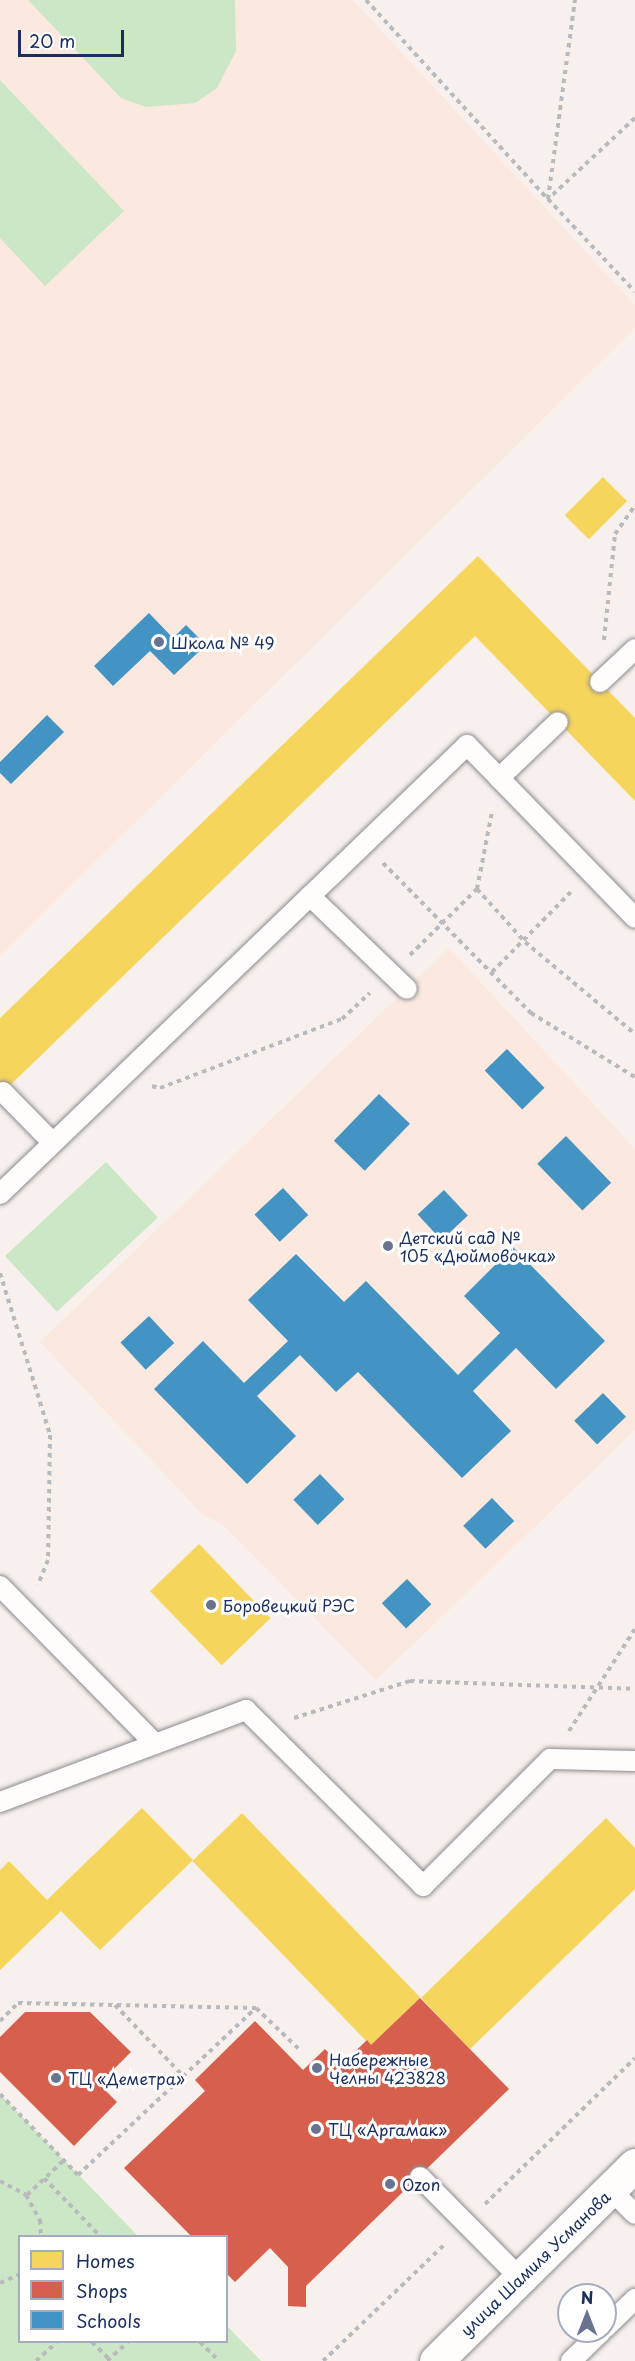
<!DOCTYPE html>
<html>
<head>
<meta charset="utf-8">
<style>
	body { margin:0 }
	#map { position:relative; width:635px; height:2361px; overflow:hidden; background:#f8f0ec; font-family:"Playpen Sans",sans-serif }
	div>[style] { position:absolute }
	.built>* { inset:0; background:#fbe9df }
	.green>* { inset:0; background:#cbe7c5; transform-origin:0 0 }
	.homes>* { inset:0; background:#f6d55c; transform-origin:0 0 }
	.shops>* { inset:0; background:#d6604d }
	.schools>* { inset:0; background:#4393c3; transform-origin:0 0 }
	.path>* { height:4px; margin-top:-2px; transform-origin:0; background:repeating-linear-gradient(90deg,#b8babe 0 4.5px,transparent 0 9px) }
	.roads { filter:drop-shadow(0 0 2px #8b8b92) drop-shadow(0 0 2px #8b8b92) }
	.service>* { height:20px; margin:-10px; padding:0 10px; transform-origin:10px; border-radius:10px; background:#fefdfc }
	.minor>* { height:33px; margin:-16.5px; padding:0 16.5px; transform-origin:16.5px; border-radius:16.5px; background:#fefdfc }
	.dots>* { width:16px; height:16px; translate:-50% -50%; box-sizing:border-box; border:3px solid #fff; border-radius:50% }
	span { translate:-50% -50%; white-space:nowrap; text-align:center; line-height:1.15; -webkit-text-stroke:6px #fff; paint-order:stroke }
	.poi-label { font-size:16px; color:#1b2f5e }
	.left { translate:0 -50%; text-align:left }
	.street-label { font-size:16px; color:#1b2f5e }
	.legend { position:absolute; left:18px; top:2235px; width:210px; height:108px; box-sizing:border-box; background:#fff; border:2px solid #a4acbf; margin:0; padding:8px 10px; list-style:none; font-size:18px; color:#1b2f5e }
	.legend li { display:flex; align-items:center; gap:12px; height:30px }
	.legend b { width:30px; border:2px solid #a4acbf }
	.north { position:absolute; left:557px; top:2283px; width:60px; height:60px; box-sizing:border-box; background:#fff; border:2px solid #a4acbf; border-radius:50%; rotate:0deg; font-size:16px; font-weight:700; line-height:24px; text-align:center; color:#1b2f5e }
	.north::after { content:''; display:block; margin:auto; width:21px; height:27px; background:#687390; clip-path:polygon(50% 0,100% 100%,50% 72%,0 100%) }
	.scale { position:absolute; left:18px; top:30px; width:106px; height:27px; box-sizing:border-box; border:3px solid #1b2f5e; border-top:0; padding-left:8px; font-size:18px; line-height:21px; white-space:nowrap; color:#1b2f5e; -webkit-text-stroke:4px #fff; paint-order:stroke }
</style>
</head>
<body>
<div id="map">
	<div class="built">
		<div style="clip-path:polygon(0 0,353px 0,635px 305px,635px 328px,0 956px)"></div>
		<div style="clip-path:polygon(449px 948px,635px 1149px,635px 1430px,376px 1680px,222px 1524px,203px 1515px,40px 1342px)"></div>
	</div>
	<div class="green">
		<div style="clip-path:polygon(28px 0,235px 0,236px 51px,217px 88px,195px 103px,146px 107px,121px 98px)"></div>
		<div style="clip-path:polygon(0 80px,124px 211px,45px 286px,0 238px)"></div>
		<div style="left:106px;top:1162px;width:76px;height:138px;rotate:47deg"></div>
		<div style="clip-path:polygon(0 2094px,138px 2236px,20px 2236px,20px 2342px,226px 2342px,227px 2326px,261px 2361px,0 2361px)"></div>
	</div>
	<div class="homes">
		<div style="left:603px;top:477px;width:34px;height:54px;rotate:45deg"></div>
		<div style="clip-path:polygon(478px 556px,635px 718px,635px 801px,475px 636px,0 1095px,0 1018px)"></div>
		<div style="left:199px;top:1544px;width:103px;height:68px;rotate:46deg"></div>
		<div style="clip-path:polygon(142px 1808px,193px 1860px,100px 1950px,61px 1911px,0 1970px,0 1870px,9px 1861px,47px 1900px)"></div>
		<div style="left:242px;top:1813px;width:257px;height:69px;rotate:46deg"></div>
		<div style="clip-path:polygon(606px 1818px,635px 1848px,635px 1889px,470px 2049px,421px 1998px)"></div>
	</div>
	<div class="shops">
		<div style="clip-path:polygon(420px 1998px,509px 2089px,306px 2286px,306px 2307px,288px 2306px,288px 2267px,270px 2248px,235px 2282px,226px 2273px,226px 2236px,191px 2236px,124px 2168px,205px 2091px,195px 2080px,255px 2021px,303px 2070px,325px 2049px,340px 2066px,367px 2040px,371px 2045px)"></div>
		<div style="clip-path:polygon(25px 2012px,90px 2012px,131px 2052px,99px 2084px,117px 2102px,74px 2146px,0 2072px,0 2037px)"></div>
	</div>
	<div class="schools">
		<div style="clip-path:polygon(149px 613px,173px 638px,186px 625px,206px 645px,174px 675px,150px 651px,113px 686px,94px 666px)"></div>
		<div style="clip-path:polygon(47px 715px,64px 732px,11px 784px,0 773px,0 762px)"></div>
		<div style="left:507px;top:1049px;width:54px;height:31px;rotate:46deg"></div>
		<div style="left:379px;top:1094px;width:43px;height:65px;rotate:44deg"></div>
		<div style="left:566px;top:1136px;width:65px;height:40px;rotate:46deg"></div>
		<div style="left:283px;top:1188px;width:37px;height:39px;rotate:47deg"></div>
		<div style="left:444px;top:1190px;width:35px;height:36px;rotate:47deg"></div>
		<div style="clip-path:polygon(513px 1247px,605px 1341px,556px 1389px,516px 1348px,473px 1391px,511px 1431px,462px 1478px,358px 1372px,336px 1392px,300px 1355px,257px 1396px,296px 1436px,247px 1484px,154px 1389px,203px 1341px,244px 1383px,288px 1341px,248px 1300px,296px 1254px,344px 1302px,366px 1281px,458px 1375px,500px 1333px,464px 1296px)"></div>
		<div style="left:149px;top:1316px;width:37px;height:39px;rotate:47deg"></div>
		<div style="left:603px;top:1393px;width:33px;height:40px;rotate:46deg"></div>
		<div style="left:320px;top:1474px;width:35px;height:37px;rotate:46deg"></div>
		<div style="left:492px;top:1498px;width:32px;height:40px;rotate:46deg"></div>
		<div style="left:407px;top:1579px;width:35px;height:35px;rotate:46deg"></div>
	</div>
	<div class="path">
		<div style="left:366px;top:0;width:270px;rotate:47.6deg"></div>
		<div style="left:548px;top:199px;width:201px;rotate:-82.3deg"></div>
		<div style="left:635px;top:118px;width:119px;rotate:137deg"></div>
		<div style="left:548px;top:199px;width:127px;rotate:46.9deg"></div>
		<div style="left:604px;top:640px;width:107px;rotate:-84.1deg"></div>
		<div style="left:615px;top:534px;width:35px;rotate:-55deg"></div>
		<div style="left:383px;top:863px;width:211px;rotate:45.4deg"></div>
		<div style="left:531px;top:1013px;width:122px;rotate:31.6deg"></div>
		<div style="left:477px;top:889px;width:72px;rotate:47.8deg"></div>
		<div style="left:525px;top:942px;width:143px;rotate:39.9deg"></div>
		<div style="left:410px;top:955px;width:94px;rotate:-44.6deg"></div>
		<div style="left:477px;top:889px;width:78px;rotate:-79deg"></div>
		<div style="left:492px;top:972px;width:112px;rotate:-45.4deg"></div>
		<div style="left:152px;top:1086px;width:8px;rotate:14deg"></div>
		<div style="left:160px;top:1088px;width:195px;rotate:-20.8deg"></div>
		<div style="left:342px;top:1019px;width:38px;rotate:-43deg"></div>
		<div style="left:0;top:1273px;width:170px;rotate:72.8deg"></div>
		<div style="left:50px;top:1435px;width:125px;rotate:90.9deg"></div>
		<div style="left:48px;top:1560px;width:27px;rotate:112deg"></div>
		<div style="left:294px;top:1718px;width:122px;rotate:-17.7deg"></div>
		<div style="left:410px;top:1681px;width:225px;rotate:2deg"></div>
		<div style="left:569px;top:1731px;width:121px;rotate:-57.1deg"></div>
		<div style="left:115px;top:2005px;width:98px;rotate:46.2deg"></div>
		<div style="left:0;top:2021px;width:25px;rotate:-45deg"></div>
		<div style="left:18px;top:2003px;width:238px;rotate:1.2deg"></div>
		<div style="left:0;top:2094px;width:112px;rotate:46.1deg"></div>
		<div style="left:78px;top:2175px;width:244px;rotate:-43.2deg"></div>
		<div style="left:256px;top:2008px;width:62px;rotate:43.7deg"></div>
		<div style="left:44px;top:2178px;width:81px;rotate:46deg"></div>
		<div style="left:0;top:2181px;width:30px;rotate:28deg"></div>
		<div style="left:26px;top:2195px;width:29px;rotate:61deg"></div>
		<div style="left:40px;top:2220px;width:16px;rotate:86deg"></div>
		<div style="left:27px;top:2195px;width:50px;rotate:-43.4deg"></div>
		<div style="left:485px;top:2204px;width:209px;rotate:-44.2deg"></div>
		<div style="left:0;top:2283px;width:22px;rotate:-24deg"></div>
		<div style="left:92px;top:2342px;width:25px;rotate:45deg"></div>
		<div style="left:200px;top:2342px;width:27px;rotate:45deg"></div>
		<div style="left:36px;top:2361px;width:28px;rotate:-42deg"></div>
		<div style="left:107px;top:2361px;width:28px;rotate:-42deg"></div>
		<div style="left:323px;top:2361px;width:170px;rotate:-43.8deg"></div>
	</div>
	<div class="roads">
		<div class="service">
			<div style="left:600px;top:682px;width:48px;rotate:-43.3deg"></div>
			<div style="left:499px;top:778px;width:81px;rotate:-43.5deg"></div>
			<div style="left:310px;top:896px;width:134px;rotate:43.8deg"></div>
			<div style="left:3px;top:1092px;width:71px;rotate:45.6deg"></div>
			<div style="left:0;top:1194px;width:648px;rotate:-43.87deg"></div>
			<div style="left:467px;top:745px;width:241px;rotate:45.8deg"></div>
			<div style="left:0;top:1586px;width:221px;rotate:45.5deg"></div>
			<div style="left:0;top:1802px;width:263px;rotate:-20.5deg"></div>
			<div style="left:246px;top:1710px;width:250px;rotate:44.8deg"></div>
			<div style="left:423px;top:1886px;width:180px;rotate:-45deg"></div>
			<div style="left:550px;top:1759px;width:85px;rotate:1.3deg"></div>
			<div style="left:420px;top:2177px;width:141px;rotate:45.3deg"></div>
			<div style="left:610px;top:2189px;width:35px;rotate:45deg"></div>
			<div style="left:605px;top:2328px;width:42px;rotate:-44deg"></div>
			<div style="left:571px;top:2361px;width:43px;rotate:-44.1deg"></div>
		</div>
		<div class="minor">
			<div style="left:436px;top:2361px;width:279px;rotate:-44.6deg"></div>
		</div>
	</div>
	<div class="dots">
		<div style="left:159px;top:642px;background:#687390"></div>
		<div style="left:388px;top:1246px;background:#687390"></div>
		<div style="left:211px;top:1605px;background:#687390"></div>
		<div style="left:317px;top:2068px;background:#687390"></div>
		<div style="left:56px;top:2078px;background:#687390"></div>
		<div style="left:316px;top:2129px;background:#687390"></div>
		<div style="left:390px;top:2184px;background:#687390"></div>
	</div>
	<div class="poi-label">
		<span class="left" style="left:171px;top:642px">Школа № 49</span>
		<span class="left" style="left:400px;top:1246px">Детский сад №<br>105 «Дюймовочка»</span>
		<span class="left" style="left:223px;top:1605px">Боровецкий РЭС</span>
		<span class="left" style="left:329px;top:2068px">Набережные<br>Челны 423828</span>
		<span class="left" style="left:68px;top:2078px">ТЦ «Деметра»</span>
		<span class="left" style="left:328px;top:2129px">ТЦ «Аргамак»</span>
		<span class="left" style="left:402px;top:2184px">Ozon</span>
	</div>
	<div class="street-label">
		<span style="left:535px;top:2263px;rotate:-44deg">улица Шамиля Усманова</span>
	</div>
	<ul class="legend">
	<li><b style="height:16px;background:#f6d55c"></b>Homes</li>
	<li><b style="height:16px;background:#d6604d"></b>Shops</li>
	<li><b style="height:16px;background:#4393c3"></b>Schools</li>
	</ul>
	<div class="north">N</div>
	<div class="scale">20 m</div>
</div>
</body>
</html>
